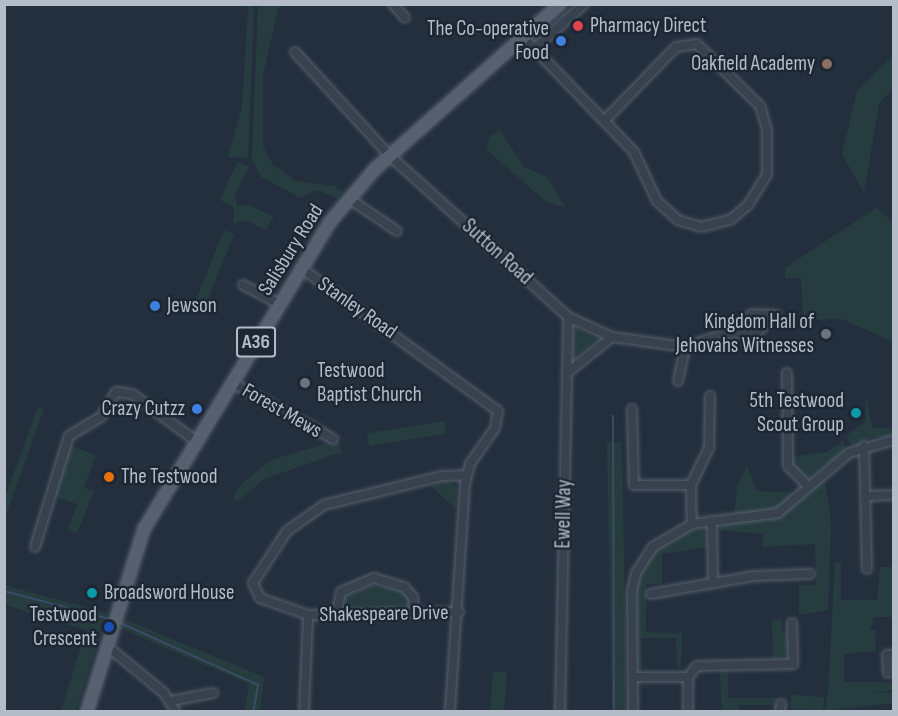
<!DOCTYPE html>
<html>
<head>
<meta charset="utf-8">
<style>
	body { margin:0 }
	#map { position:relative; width:898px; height:716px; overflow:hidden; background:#242f3e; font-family:"Sofia Sans Condensed",sans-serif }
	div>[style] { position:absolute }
	.green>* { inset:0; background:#263c3f; transform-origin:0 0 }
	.stream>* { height:2px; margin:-1px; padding:0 1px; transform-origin:1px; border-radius:1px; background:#394c67 }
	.roads { filter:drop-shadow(0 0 2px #565f6c) drop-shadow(0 0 2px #565f6c) }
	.minor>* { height:8px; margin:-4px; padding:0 4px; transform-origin:4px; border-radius:4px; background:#38414e }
	.primary>* { height:12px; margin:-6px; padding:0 6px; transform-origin:6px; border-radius:6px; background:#56606e }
	.dots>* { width:16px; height:16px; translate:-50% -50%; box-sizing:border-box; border:3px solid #1d2633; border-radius:50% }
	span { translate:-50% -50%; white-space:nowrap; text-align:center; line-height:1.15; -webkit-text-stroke:5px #1d2633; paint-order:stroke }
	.shield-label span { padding:2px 4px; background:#1d2633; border:2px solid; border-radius:4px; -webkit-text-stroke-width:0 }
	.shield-label { font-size:20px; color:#b4bcc9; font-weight:700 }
	.poi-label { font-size:21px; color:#b4bcc9 }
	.left { translate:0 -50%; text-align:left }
	.right { translate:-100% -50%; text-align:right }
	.street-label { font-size:21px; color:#b4bcc9 }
	.frame { position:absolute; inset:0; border:6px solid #b4bcc9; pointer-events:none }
</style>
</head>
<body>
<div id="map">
	<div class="green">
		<div style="clip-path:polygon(242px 5px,254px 5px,248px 158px,228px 157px,242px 107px,248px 7px)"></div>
		<div style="clip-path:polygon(258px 5px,279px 5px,263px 76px,263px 146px,273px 165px,296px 181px,335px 186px,343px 192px,338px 198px,317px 190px,301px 198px,261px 177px,252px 158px)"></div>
		<div style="clip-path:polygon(893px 56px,893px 88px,879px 104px,864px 193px,842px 154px,857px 91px)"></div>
		<div style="clip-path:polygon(500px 130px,524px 167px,547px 177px,566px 208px,545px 201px,486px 149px,489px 137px)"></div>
		<div style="clip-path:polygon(237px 162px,249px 167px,235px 195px,237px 206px,249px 205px,274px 217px,266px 230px,246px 220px,233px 224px,234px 207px,220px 200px)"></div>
		<div style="clip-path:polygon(876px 208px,893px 222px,893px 342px,842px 319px,803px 320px,801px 278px,785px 278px,785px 268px)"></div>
		<div style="left:224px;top:230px;width:11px;height:77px;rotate:22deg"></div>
		<div style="clip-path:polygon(576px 328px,598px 339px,573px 360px,571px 331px)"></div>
		<div style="clip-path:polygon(865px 395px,873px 428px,893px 428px,893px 437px,872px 437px,853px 447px,846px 436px,866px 421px)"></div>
		<div style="clip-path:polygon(38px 407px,44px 409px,5px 518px,5px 497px)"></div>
		<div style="left:444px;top:421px;width:13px;height:78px;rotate:81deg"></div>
		<div style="clip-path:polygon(338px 440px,342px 452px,264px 479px,238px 501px,233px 498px,241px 484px,271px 460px)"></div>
		<div style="clip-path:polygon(843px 441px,846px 450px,812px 476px,802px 477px,792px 468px,793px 456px,827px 452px)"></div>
		<div style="left:622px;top:442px;width:269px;height:15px;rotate:89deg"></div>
		<div style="clip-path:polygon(69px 445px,96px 455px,84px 488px,94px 491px,77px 533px,68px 530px,77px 504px,50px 495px)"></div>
		<div style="clip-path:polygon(747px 466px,757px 491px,797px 493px,772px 512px,734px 517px,737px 487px)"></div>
		<div style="clip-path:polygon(824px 475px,831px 521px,828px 610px,799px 615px,799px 585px,816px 585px,815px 544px,763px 547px,763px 534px,718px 530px,724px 524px,775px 518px)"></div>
		<div style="clip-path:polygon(446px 480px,457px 487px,456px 509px,431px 486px)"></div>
		<div style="clip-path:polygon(704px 529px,710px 547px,662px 554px,662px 584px,646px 584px,646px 632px,682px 633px,681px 667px,677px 668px,676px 638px,641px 638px,642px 672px,635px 665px,634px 598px,641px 570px,655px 550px,687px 530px)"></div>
		<div style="clip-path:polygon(835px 563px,841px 563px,841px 600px,877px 600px,880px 567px,893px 567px,893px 617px,874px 617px,870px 630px,875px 630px,876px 651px,844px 654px,844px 682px,893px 682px,893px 690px,868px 693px,893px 692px,893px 703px,825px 711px,827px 695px,835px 694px,828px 694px)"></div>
		<div style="clip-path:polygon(4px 585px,107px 613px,76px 711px,61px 711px,86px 630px,5px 605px)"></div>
		<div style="clip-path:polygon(373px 585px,407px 593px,410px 608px,340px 611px,343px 597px)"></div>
		<div style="clip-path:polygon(124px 619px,264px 677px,260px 711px,245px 711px,249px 684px,120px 628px)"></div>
		<div style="clip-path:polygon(782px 619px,782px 632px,791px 636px,790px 653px,773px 662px,772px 620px)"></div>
		<div style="clip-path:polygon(728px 670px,728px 698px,777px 698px,777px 705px,739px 705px,739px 711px,722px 711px,720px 674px)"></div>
		<div style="left:493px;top:671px;width:14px;height:40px;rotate:4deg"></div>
		<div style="left:824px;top:697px;width:14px;height:33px;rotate:94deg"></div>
	</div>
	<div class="stream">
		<div style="left:613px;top:416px;width:296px;rotate:89.8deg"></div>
		<div style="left:4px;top:591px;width:110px;rotate:14.8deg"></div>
		<div style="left:118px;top:622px;width:154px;rotate:24.2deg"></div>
		<div style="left:258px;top:685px;width:27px;rotate:100deg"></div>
	</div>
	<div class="roads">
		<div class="minor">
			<div style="left:393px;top:4px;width:18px;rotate:49deg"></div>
			<div style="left:523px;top:37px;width:160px;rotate:46deg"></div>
			<div style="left:634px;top:152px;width:54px;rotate:64.9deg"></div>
			<div style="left:657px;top:201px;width:28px;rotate:42deg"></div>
			<div style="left:678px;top:220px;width:24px;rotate:17deg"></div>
			<div style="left:701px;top:227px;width:30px;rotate:-14deg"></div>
			<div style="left:730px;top:220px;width:23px;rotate:-40deg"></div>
			<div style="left:748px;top:205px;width:36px;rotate:-58deg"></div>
			<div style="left:767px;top:174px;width:44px;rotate:-90deg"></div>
			<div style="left:767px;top:130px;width:25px;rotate:-106deg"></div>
			<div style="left:760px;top:106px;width:88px;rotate:-135.5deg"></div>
			<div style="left:697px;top:44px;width:21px;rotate:172deg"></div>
			<div style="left:676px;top:47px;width:102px;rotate:134.2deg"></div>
			<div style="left:534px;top:49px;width:67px;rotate:-42deg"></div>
			<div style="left:295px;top:52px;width:139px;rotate:47.6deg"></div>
			<div style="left:389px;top:155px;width:241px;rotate:42.1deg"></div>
			<div style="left:568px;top:317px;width:48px;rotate:24.4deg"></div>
			<div style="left:348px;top:198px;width:59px;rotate:34deg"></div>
			<div style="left:301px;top:268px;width:243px;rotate:36deg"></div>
			<div style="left:498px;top:411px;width:17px;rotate:100deg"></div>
			<div style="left:495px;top:428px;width:44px;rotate:124.8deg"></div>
			<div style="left:470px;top:464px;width:21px;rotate:104deg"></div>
			<div style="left:465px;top:484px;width:228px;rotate:93.8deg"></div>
			<div style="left:243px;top:285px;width:41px;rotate:27.8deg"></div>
			<div style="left:568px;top:372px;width:56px;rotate:-38.5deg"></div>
			<div style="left:612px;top:337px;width:74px;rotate:7.8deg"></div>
			<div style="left:685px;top:347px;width:42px;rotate:-18deg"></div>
			<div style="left:725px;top:334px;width:32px;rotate:-4deg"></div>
			<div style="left:757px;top:332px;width:25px;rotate:-42deg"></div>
			<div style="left:776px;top:315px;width:24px;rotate:-178deg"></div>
			<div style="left:752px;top:314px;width:34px;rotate:143deg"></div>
			<div style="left:787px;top:373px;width:93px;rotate:89.4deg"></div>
			<div style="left:788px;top:466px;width:28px;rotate:45deg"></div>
			<div style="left:678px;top:381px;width:35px;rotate:-78deg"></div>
			<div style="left:231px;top:382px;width:117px;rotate:29.2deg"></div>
			<div style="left:632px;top:409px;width:76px;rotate:88.5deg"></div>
			<div style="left:634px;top:485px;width:57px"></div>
			<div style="left:691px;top:485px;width:41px;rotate:-64.1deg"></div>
			<div style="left:709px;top:448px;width:52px;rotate:-88.9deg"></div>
			<div style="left:864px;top:446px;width:123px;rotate:88.6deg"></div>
			<div style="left:691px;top:485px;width:39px;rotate:89deg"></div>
			<div style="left:867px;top:496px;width:27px;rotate:-2deg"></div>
			<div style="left:712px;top:521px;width:62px;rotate:89.1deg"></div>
			<div style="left:35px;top:547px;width:116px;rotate:-73deg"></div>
			<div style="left:69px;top:436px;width:37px;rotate:-31deg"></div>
			<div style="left:101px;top:417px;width:29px;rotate:-59deg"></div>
			<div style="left:116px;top:392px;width:16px;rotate:7deg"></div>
			<div style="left:132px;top:394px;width:79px;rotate:36.3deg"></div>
			<div style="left:651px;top:594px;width:104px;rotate:-10deg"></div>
			<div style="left:753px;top:576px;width:57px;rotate:-2deg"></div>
			<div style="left:459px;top:612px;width:151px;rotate:178.9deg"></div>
			<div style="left:308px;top:615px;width:51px;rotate:-160.5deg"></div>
			<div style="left:260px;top:598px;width:17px;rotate:-115deg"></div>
			<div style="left:253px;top:583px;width:62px;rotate:-56.8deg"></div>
			<div style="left:287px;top:531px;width:45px;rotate:-35.1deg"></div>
			<div style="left:324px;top:505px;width:122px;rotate:-13.8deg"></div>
			<div style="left:442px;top:476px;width:25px;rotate:-2deg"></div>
			<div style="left:336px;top:616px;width:25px;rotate:-78deg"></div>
			<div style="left:341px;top:592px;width:36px;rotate:-23deg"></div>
			<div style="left:374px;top:578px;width:31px;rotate:17deg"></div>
			<div style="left:404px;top:587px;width:13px;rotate:48deg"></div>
			<div style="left:413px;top:597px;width:16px;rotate:86deg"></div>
			<div style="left:107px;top:646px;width:74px;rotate:39.5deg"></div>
			<div style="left:164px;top:693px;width:22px;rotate:58deg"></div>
			<div style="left:888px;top:673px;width:18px;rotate:-93deg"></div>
			<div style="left:887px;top:655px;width:7px"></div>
			<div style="left:633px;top:677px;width:55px"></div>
			<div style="left:688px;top:677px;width:14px;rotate:-51deg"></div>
			<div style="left:697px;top:666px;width:96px;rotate:-1.2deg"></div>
			<div style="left:793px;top:664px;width:41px;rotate:-91.4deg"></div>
			<div style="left:688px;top:677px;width:35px;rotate:90deg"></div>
			<div style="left:171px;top:701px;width:43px;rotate:-10.8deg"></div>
			<div style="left:304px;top:712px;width:97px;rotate:-87.6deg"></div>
			<div style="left:560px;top:712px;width:395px;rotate:-88.8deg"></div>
			<div style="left:633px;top:712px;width:121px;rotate:-90.5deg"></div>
			<div style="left:632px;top:591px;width:18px;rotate:-77deg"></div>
			<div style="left:636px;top:573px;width:31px;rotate:-57deg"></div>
			<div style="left:653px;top:547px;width:45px;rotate:-30.5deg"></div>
			<div style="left:692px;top:524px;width:87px;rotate:-7.3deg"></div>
			<div style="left:778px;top:513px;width:93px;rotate:-40.2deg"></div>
			<div style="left:849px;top:453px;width:47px;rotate:-16.1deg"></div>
			<div style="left:780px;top:712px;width:8px;rotate:-83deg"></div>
		</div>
		<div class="primary">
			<div style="left:87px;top:712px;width:192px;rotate:-72.7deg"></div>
			<div style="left:144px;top:529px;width:359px;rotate:-58.8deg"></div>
			<div style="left:330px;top:222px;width:70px;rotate:-49.7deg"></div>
			<div style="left:375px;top:169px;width:248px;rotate:-41.7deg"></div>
		</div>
	</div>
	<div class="dots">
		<div style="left:578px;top:26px;background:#e0444e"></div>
		<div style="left:561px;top:41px;background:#3f7fe0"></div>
		<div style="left:827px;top:64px;background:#8d6e63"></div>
		<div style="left:155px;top:306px;background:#3f7fe0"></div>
		<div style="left:826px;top:334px;background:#6b7280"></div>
		<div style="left:305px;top:383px;background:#6b7280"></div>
		<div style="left:197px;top:409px;background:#3f7fe0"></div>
		<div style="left:856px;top:413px;background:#0f9aa8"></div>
		<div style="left:109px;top:477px;background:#e8710a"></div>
		<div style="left:92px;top:593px;background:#0f9aa8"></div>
		<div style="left:109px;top:627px;background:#1a4fb4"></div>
	</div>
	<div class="shield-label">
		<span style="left:256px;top:342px">A36</span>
	</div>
	<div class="poi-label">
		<span class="left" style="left:590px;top:26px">Pharmacy Direct</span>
		<span class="right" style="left:549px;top:41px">The Co-operative<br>Food</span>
		<span class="right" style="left:815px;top:64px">Oakfield Academy</span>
		<span class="left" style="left:167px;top:306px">Jewson</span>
		<span class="right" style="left:814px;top:334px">Kingdom Hall of<br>Jehovahs Witnesses</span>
		<span class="left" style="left:317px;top:383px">Testwood<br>Baptist Church</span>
		<span class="right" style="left:844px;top:413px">5th Testwood<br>Scout Group</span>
		<span class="right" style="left:185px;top:409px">Crazy Cutzz</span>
		<span class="left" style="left:121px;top:477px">The Testwood</span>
		<span class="left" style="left:104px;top:593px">Broadsword House</span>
		<span class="right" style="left:97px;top:627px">Testwood<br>Crescent</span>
	</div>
	<div class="street-label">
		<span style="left:291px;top:250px;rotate:-58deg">Salisbury Road</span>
		<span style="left:497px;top:252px;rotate:42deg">Sutton Road</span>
		<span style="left:357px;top:308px;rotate:35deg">Stanley Road</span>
		<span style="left:282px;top:411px;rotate:30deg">Forest Mews</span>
		<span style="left:564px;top:514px;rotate:-89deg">Ewell Way</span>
		<span style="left:384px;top:614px;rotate:-1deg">Shakespeare Drive</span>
	</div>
	<div class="frame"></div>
</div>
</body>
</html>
